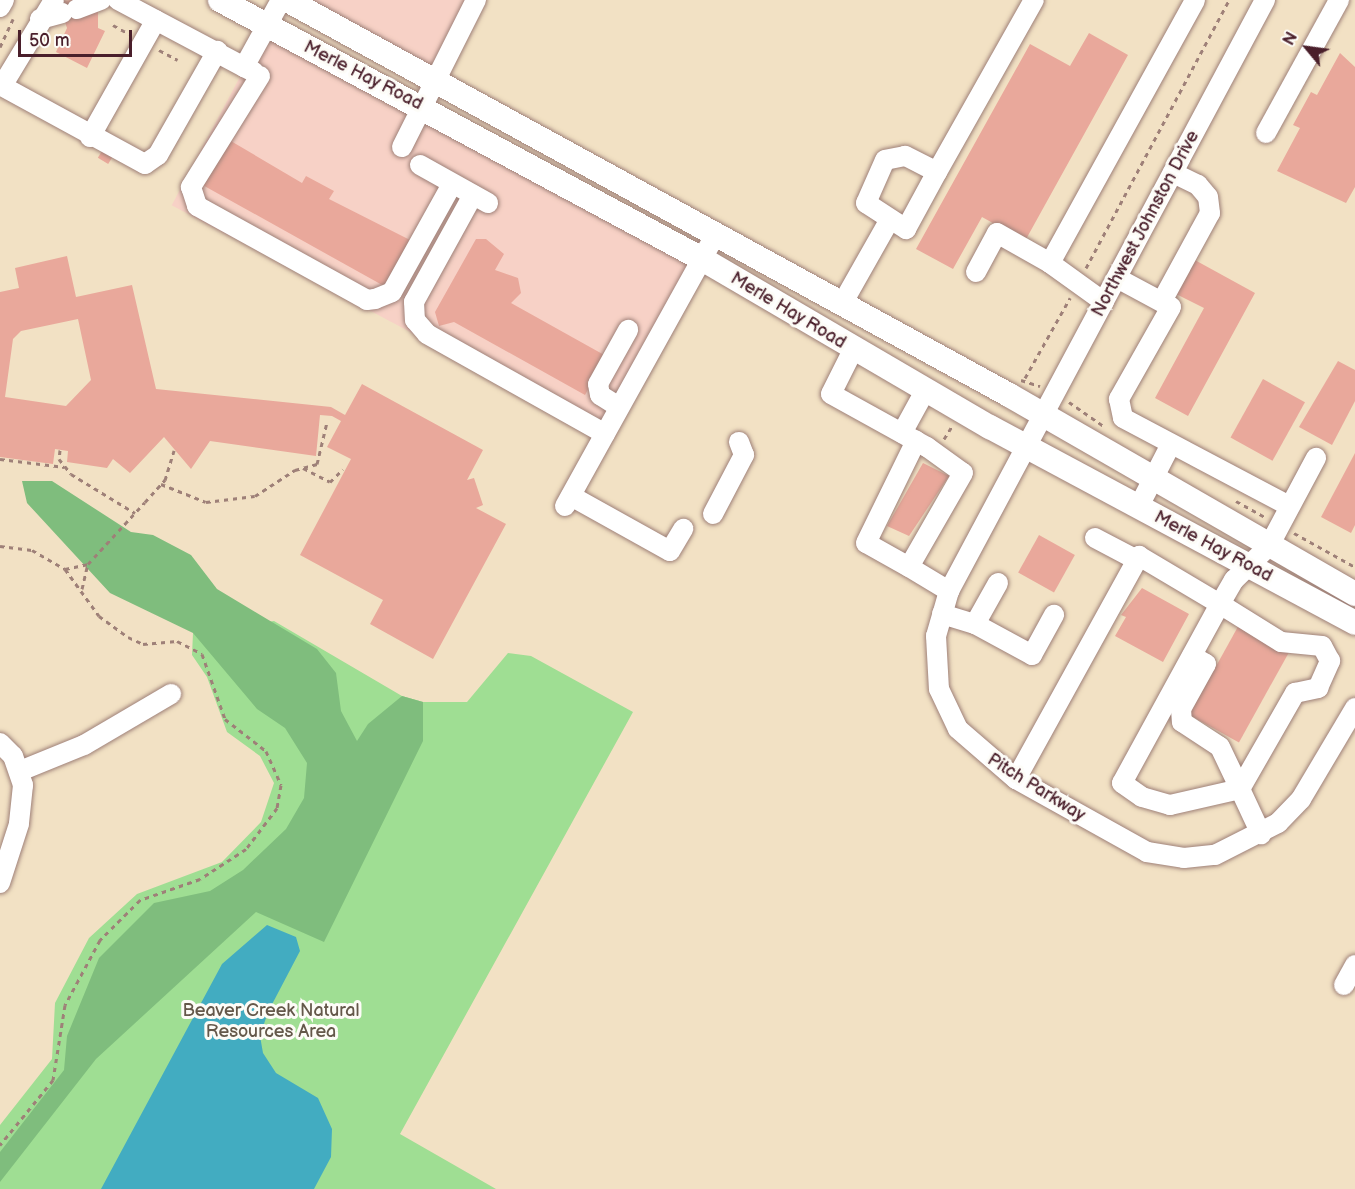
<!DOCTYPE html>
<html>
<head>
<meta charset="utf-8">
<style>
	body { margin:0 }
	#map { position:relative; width:1355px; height:1189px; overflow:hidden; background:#f2e1c4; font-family:"Balsamiq Sans",sans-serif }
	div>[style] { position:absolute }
	.built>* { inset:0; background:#f7d1c6; transform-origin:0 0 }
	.green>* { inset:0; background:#9fde93 }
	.forest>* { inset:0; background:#7fbd7d }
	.water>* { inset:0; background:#42acc1 }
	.building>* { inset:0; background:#e9a89b; transform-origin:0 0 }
	.path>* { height:3px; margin-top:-1.5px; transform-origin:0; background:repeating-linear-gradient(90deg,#9e8078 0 4.5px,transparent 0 9px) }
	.roads { filter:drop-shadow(0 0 2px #9e8078) drop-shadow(0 0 2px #9e8078) }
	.minor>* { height:20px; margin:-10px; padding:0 10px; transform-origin:10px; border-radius:10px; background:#fff }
	.major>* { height:24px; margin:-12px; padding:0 12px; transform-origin:12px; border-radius:12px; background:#fff }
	span { translate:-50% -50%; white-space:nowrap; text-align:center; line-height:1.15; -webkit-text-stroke:6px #fdfcf7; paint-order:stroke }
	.street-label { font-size:18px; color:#4a1f2b }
	.park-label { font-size:18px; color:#64584a }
	.north { position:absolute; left:1277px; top:18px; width:60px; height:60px; -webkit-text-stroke:4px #fdfcf7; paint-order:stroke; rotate:299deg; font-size:16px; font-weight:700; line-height:24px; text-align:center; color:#4a1f2b }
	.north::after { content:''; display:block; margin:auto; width:21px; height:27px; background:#4a1f2b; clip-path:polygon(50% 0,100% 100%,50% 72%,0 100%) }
	.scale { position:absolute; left:18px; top:30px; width:114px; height:27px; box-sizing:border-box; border:3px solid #4a1f2b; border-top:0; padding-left:8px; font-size:18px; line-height:21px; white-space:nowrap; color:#4a1f2b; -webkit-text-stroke:4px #fdfcf7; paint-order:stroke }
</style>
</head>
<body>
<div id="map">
	<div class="built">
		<div style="clip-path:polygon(287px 0,476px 0,433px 82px)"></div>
		<div style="left:267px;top:26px;width:493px;height:203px;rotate:28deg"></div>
	</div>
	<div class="green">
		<div style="clip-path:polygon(274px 621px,402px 696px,423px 702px,467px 702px,508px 653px,531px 656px,633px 712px,400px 1134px,496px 1189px,0 1189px,0 1125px,52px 1059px,55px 1003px,89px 938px,137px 894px,222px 862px,261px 822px,274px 783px,260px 756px,227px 732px,207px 677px,192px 655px,193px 633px)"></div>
	</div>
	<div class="forest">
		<div style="clip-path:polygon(22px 481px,52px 481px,131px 532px,153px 535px,191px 555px,217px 589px,317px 649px,336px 673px,341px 711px,357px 741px,368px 724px,402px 696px,423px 702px,423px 741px,324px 942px,256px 912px,96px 1059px,0 1182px,0 1152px,64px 1070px,67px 1036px,99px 958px,154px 903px,210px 891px,243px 870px,286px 829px,304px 798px,307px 763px,285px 728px,257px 709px,193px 633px,110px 593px,27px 503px)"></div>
	</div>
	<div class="water">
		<div style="clip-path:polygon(267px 925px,296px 937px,300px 951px,268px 1012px,260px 1036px,263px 1053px,276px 1073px,318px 1098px,332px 1129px,331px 1157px,314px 1189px,101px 1189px,222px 964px)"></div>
	</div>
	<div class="building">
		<div style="clip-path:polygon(73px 0,98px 7px,98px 28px,105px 31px,87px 68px,56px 52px,67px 28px,58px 1px)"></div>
		<div style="clip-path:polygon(1089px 33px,1128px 55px,1025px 241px,982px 217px,953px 269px,916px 249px,1030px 44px,1070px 66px)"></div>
		<div style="clip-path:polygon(1340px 53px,1355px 67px,1355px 187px,1346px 203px,1277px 171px,1300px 128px,1293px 125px,1311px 92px,1317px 95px)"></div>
		<div style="clip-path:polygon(224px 137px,302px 183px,306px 176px,334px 191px,329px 199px,410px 240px,384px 286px,199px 183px)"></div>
		<div style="left:102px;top:151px;width:12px;height:8px;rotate:31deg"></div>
		<div style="clip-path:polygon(476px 239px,486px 239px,504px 254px,495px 270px,518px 278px,521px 293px,511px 303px,606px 356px,585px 395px,454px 322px,439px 326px,435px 312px)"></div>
		<div style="clip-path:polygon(evenodd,67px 256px,76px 297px,132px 285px,156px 389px,331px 407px,345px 415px,362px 384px,483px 450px,467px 480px,474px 478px,483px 505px,476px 508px,506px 524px,433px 659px,370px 624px,383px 600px,300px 555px,351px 459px,327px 447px,341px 421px,332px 416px,320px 415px,316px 456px,210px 441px,191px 469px,164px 437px,130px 473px,113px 459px,107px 468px,67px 462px,68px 451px,55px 449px,53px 464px,0 457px,0 292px,19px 288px,15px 268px,67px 256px,78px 319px,91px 380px,66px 406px,5px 397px,13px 339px,21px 331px,78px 319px)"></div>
		<div style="clip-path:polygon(1193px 259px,1255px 293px,1188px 416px,1155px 398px,1204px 308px,1174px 293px)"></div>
		<div style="clip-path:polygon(1338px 361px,1355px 370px,1355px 401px,1332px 445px,1299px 427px)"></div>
		<div style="left:1263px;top:379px;width:48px;height:67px;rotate:29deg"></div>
		<div style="clip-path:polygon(1355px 453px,1355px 525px,1351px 533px,1321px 517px)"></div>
		<div style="clip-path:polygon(923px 463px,949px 476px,909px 536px,887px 526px)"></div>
		<div style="left:1039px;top:535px;width:41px;height:43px;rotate:29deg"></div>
		<div style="clip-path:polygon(1142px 588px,1189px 614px,1163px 662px,1115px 636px,1126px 617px,1121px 615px)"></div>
		<div style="left:1240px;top:623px;width:57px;height:105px;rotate:29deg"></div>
	</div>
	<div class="path">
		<div style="left:113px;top:25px;width:18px;rotate:29deg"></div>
		<div style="left:0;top:47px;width:31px;rotate:-65deg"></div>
		<div style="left:159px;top:50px;width:21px;rotate:28deg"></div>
		<div style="left:1086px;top:268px;width:304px;rotate:-61.9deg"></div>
		<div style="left:1025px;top:378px;width:92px;rotate:-60.6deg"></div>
		<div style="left:1021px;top:380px;width:20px;rotate:18deg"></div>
		<div style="left:1069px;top:402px;width:44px;rotate:34.8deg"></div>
		<div style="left:944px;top:439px;width:15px;rotate:-58deg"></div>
		<div style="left:60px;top:450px;width:9px;rotate:96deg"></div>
		<div style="left:59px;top:459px;width:19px;rotate:51deg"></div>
		<div style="left:71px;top:474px;width:75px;rotate:31.4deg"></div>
		<div style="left:0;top:459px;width:65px;rotate:7deg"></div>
		<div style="left:303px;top:468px;width:30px;rotate:27deg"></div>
		<div style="left:330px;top:482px;width:18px;rotate:-45deg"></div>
		<div style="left:161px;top:484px;width:48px;rotate:21.8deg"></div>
		<div style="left:206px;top:502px;width:49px;rotate:-7deg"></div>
		<div style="left:255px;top:496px;width:48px;rotate:-33deg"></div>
		<div style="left:295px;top:470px;width:23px;rotate:-15deg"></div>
		<div style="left:317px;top:464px;width:43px;rotate:-76.6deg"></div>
		<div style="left:1236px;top:501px;width:35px;rotate:29deg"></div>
		<div style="left:1294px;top:533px;width:70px;rotate:29.1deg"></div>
		<div style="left:0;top:546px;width:32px;rotate:7deg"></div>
		<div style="left:32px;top:550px;width:38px;rotate:30deg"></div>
		<div style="left:65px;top:569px;width:58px;rotate:54.1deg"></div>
		<div style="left:99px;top:616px;width:36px;rotate:36deg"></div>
		<div style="left:128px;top:637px;width:17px;rotate:25deg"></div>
		<div style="left:143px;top:644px;width:34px;rotate:-5deg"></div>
		<div style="left:177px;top:641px;width:28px;rotate:27deg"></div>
		<div style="left:202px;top:654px;width:69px;rotate:70.5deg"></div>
		<div style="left:225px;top:719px;width:52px;rotate:38deg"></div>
		<div style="left:266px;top:751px;width:37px;rotate:66deg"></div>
		<div style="left:281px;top:785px;width:23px;rotate:100deg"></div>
		<div style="left:277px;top:808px;width:51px;rotate:127.1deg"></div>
		<div style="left:246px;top:849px;width:55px;rotate:146.9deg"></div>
		<div style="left:200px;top:879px;width:64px;rotate:160.7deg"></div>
		<div style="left:140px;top:900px;width:57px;rotate:135deg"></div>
		<div style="left:100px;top:940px;width:74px;rotate:118.3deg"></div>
		<div style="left:65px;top:1005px;width:76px;rotate:99.1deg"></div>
		<div style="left:53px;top:1080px;width:84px;rotate:129.2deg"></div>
		<div style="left:65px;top:569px;width:24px;rotate:-12deg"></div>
		<div style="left:88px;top:564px;width:84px;rotate:-47.4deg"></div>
		<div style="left:145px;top:502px;width:30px;rotate:-48deg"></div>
		<div style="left:165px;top:480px;width:31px;rotate:-73deg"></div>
		<div style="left:82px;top:589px;width:26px;rotate:-77deg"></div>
	</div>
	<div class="roads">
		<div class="minor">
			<div style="left:118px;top:0;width:143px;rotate:28deg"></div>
			<div style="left:1265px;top:0;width:670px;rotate:118.13deg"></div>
			<div style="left:949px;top:591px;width:47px;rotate:106.1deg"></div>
			<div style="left:936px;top:636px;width:53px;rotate:86.8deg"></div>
			<div style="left:939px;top:689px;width:44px;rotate:64.6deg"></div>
			<div style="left:958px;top:729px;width:77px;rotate:40.8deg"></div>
			<div style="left:1016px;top:779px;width:150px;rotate:29.1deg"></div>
			<div style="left:1147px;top:852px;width:37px;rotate:9deg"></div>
			<div style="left:1184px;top:858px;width:31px;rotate:-6deg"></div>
			<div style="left:1215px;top:855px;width:71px;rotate:-26.9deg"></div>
			<div style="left:1278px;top:823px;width:33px;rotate:-46deg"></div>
			<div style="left:1301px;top:799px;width:106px;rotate:-59.3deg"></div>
			<div style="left:0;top:7px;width:8px;rotate:-60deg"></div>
			<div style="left:77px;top:9px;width:26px;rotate:-21deg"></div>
			<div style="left:40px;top:19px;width:23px;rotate:-15deg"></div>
			<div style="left:254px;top:72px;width:11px;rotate:-153deg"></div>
			<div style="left:244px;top:67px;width:77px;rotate:-61.1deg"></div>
			<div style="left:260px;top:76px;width:131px;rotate:121.9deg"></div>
			<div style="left:191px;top:187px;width:20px;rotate:72deg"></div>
			<div style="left:197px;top:206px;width:194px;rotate:28.9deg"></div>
			<div style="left:367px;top:300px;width:8px;rotate:-7deg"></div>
			<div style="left:375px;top:299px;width:18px;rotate:-22deg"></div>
			<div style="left:392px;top:292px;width:124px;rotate:-60.9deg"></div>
			<div style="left:0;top:85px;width:165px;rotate:28.6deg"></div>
			<div style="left:145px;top:164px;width:16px;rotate:-35deg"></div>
			<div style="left:158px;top:155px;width:120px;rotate:-60.4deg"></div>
			<div style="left:2px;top:86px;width:100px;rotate:-58.8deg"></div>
			<div style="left:1266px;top:133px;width:152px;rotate:-61.2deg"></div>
			<div style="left:90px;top:137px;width:134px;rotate:-60.6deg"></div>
			<div style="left:402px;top:147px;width:165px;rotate:-63.3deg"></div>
			<div style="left:420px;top:165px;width:78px;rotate:29.2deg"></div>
			<div style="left:937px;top:172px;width:36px;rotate:-153deg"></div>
			<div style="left:905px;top:156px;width:20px;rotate:169deg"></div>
			<div style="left:885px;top:160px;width:47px;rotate:113.8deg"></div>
			<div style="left:866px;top:203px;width:48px;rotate:33deg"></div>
			<div style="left:906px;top:229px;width:65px;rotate:-61.5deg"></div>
			<div style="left:937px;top:172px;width:197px;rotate:-60.6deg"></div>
			<div style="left:473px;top:195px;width:122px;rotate:118.9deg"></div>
			<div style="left:414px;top:302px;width:18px;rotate:87deg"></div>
			<div style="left:415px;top:320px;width:18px;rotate:49deg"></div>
			<div style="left:427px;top:334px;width:204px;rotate:29.3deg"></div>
			<div style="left:976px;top:272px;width:44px;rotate:-61.7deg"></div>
			<div style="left:997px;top:233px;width:61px;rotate:29.5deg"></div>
			<div style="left:1117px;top:278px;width:61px;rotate:28.2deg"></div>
			<div style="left:1171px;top:307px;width:106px;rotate:119.5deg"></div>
			<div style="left:1119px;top:399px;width:19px;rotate:78deg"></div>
			<div style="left:1123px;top:418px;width:188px;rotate:27.9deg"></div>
			<div style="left:1162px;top:301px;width:100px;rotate:-61.4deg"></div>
			<div style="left:1210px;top:213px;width:16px;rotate:-97deg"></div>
			<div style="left:1208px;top:197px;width:16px;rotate:-130deg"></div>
			<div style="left:1198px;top:185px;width:28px;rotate:-154deg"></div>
			<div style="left:1104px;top:302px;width:67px;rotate:-144.2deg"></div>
			<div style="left:1050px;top:263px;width:300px;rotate:-61.1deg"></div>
			<div style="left:842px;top:304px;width:95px;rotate:-60.5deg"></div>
			<div style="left:853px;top:350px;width:49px;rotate:116.6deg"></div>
			<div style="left:831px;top:394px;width:110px;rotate:28.9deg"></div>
			<div style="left:927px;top:447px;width:44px;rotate:35.8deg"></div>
			<div style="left:963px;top:473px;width:108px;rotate:119.9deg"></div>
			<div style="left:909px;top:567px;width:49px;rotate:-150.8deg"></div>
			<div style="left:866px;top:543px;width:114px;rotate:-63.9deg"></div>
			<div style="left:619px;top:407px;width:22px;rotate:-148deg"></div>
			<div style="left:600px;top:395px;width:11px;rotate:-100deg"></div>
			<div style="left:598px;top:384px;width:62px;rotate:-60.9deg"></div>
			<div style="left:902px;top:433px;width:48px;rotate:-61.3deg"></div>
			<div style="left:571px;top:496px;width:113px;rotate:29.1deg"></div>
			<div style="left:670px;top:551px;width:26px;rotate:-59deg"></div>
			<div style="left:565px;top:506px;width:308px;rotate:-61deg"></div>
			<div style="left:1138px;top:508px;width:72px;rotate:-62.7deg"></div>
			<div style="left:713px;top:514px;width:67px;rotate:-62.3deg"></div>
			<div style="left:744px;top:455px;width:14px;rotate:-111deg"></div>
			<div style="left:1095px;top:538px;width:47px;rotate:27.6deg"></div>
			<div style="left:909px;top:567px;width:47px;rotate:31deg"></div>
			<div style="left:942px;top:614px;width:34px;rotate:17deg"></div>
			<div style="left:975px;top:624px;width:65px;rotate:28.5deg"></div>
			<div style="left:1032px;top:655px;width:46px;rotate:-61.2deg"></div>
			<div style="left:975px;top:624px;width:47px;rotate:-60.7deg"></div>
			<div style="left:1192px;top:656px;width:16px;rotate:30deg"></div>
			<div style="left:1206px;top:664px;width:51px;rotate:119.1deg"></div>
			<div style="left:1181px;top:709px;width:13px;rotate:86deg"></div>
			<div style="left:1182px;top:722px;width:45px;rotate:33.3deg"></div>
			<div style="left:1220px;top:747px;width:47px;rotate:64.5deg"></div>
			<div style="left:0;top:743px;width:18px;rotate:45deg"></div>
			<div style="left:13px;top:756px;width:31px;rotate:71deg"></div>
			<div style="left:23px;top:785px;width:39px;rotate:96deg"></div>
			<div style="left:19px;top:824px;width:62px;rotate:107.9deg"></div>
			<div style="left:20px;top:771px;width:69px;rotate:-22.1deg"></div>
			<div style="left:84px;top:745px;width:101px;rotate:-30.4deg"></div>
			<div style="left:1016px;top:779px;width:255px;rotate:-61.1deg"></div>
			<div style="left:1139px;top:556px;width:94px;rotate:30.7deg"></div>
			<div style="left:1220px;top:604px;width:28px;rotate:-60deg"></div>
			<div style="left:1234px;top:580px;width:49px;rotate:-44.2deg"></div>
			<div style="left:1269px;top:546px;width:100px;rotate:-61.9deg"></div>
			<div style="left:1240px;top:789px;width:111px;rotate:-60.2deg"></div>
			<div style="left:1295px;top:693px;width:24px;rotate:-12deg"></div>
			<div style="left:1318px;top:688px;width:30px;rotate:-66deg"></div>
			<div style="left:1330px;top:661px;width:17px;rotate:-118deg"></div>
			<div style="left:1322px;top:646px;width:41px;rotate:-174.4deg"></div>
			<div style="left:1281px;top:642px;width:72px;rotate:-148.1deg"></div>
			<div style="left:1220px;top:604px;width:204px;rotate:118.7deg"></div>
			<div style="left:1122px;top:783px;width:24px;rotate:35deg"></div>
			<div style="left:1142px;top:797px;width:29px;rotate:16deg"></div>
			<div style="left:1170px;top:805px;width:72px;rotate:-12.9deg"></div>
			<div style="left:1240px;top:789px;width:50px;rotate:65deg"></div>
			<div style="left:1344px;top:985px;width:23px;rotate:-61deg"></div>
		</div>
		<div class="major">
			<div style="left:220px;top:0;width:547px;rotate:28.25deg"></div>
			<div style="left:702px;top:259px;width:333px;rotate:30.3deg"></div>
			<div style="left:990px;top:427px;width:414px;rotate:28.2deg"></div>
			<div style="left:287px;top:0;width:823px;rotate:28.68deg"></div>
			<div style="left:1009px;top:395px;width:399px;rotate:29.9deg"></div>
		</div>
	</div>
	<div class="street-label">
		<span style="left:363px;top:76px;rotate:27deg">Merle Hay Road</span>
		<span style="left:1146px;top:224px;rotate:-62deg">Northwest Johnston Drive</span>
		<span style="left:788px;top:311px;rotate:31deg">Merle Hay Road</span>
		<span style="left:1213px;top:547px;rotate:28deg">Merle Hay Road</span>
		<span style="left:1036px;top:788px;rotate:32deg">Pitch Parkway</span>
	</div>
	<div class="park-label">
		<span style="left:271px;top:1022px">Beaver Creek Natural<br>Resources Area</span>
	</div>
	<div class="north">N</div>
	<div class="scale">50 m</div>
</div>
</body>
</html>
